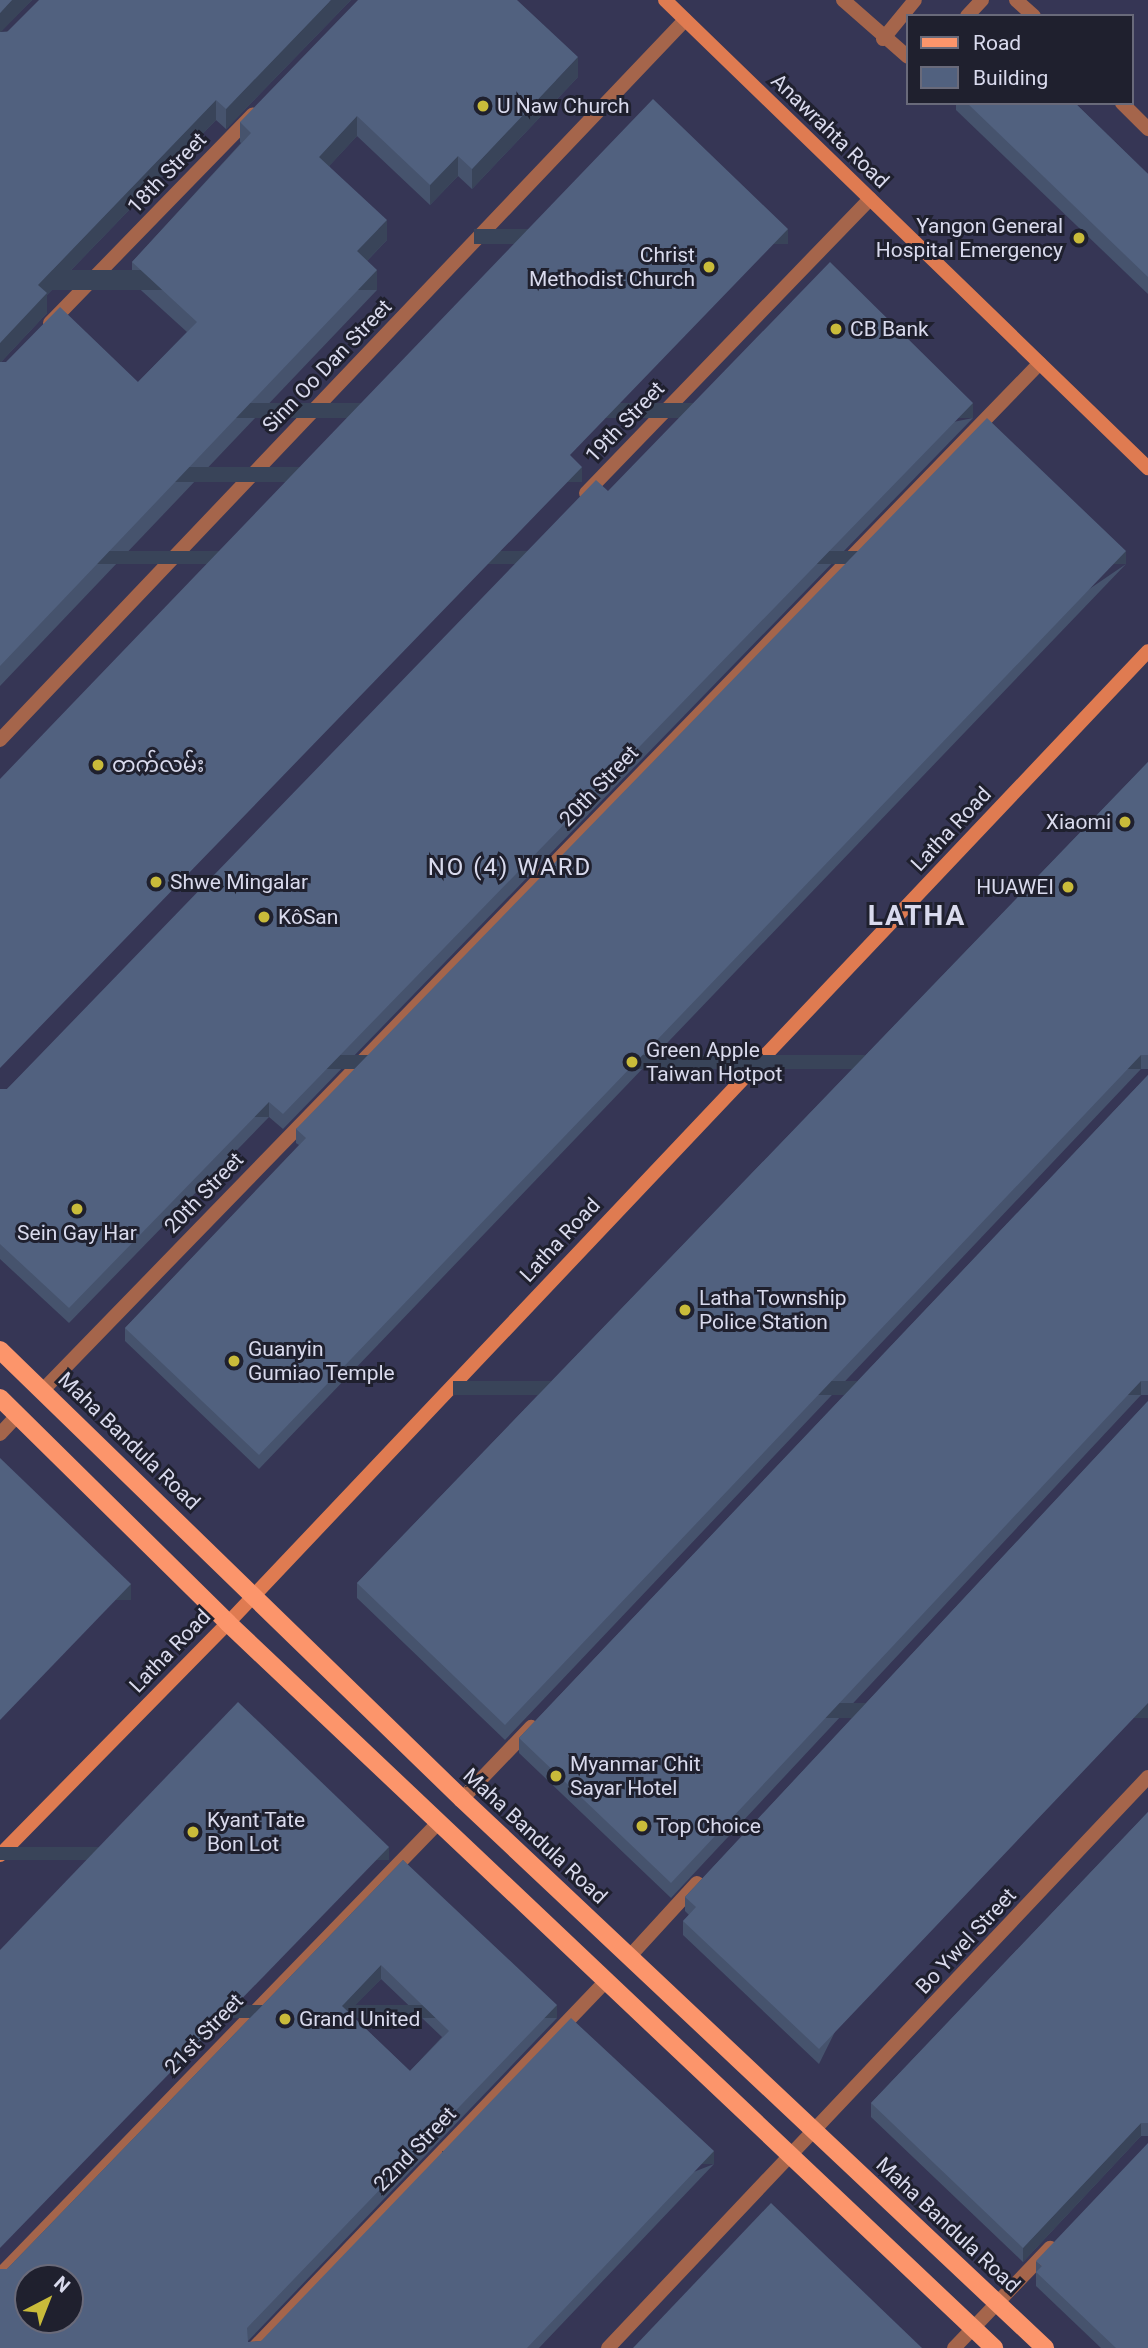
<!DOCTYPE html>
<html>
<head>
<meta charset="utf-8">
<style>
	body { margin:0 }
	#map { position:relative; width:1148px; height:2348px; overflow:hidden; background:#363655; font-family:Roboto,"Noto Sans Myanmar",sans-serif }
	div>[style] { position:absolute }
	.lane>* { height:14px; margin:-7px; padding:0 7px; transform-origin:7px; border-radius:7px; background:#a5654b }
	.street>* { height:14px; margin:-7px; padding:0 7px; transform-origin:7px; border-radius:7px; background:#a5654b }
	.secondary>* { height:14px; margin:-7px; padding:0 7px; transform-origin:7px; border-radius:7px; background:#df7b51 }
	.primary>* { height:18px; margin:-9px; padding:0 9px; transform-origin:9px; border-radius:9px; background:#fc956b }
	.wall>* { inset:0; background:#46536d }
	.shaded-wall>* { inset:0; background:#394459; transform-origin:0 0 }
	.building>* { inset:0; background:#51617f }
	.dots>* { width:19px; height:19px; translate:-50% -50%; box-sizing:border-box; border:4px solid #1f202e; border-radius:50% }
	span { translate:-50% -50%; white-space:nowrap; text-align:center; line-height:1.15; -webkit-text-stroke:6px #1f202e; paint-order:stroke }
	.poi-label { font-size:21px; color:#d9daed }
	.left { translate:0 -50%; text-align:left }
	.right { translate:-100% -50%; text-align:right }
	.street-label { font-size:21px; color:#d9daed }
	.quarter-label { font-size:24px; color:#d9daed; letter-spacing:2px }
	.district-label { font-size:28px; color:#d9daed; font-weight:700; letter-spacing:2px }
	.legend { position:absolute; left:906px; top:14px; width:228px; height:91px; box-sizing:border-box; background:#1f202e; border:2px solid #696a7a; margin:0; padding:9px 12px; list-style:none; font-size:21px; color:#d9daed }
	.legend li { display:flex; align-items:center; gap:14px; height:35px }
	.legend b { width:35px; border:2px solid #696a7a }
	.north { position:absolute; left:14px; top:2264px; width:70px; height:70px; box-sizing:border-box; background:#1f202e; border:2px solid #696a7a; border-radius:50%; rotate:42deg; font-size:19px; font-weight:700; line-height:28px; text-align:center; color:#d9daed }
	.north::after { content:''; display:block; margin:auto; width:24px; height:32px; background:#c9bb3a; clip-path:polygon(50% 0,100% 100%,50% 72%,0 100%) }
</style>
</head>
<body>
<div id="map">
	<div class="lane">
		<div style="left:843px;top:0;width:86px;rotate:41.2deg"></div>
		<div style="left:1016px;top:0;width:24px;rotate:42deg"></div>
		<div style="left:967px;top:16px;width:22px;rotate:-47deg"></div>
		<div style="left:883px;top:39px;width:50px;rotate:-50.6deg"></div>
		<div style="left:1122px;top:103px;width:37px;rotate:45deg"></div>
	</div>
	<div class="street">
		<div style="left:50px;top:323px;width:291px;rotate:-45.8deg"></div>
		<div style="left:586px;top:493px;width:409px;rotate:-46deg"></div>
		<div style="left:0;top:740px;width:994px;rotate:-46.43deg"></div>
		<div style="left:43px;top:1390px;width:1431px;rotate:-45.85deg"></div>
		<div style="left:0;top:1434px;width:26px;rotate:-47deg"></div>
		<div style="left:462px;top:1799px;width:100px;rotate:-46.2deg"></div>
		<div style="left:630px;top:1956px;width:99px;rotate:-47.5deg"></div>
		<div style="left:0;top:2275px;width:631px;rotate:-45.9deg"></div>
		<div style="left:254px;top:2348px;width:510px;rotate:-46.19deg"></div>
		<div style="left:608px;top:2348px;width:786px;rotate:-46.6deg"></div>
		<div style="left:954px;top:2348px;width:139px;rotate:-46.2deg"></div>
	</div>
	<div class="secondary">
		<div style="left:665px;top:0;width:673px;rotate:44.1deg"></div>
		<div style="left:0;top:1855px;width:325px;rotate:-45.5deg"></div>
		<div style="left:228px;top:1623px;width:1338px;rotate:-46.57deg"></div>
	</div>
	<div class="primary">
		<div style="left:0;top:1350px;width:644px;rotate:44.18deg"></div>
		<div style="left:462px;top:1799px;width:801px;rotate:43.28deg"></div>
		<div style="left:0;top:1398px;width:320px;rotate:44.6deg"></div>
		<div style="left:228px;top:1623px;width:1055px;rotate:43.42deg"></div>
	</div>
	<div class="wall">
		<div style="clip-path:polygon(0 0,32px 0,0 32px,351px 0,226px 129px,216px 120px,47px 295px,47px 313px,1px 362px,138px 382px,187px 332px,132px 282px,132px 262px,241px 143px,240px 142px,240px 122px,578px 77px,472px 189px,458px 176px,430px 205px,357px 136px,329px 166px,387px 240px,367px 261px,377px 290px,0 686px)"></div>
		<div style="clip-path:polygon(956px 103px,1075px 103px,1148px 174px,1148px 294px,956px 110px)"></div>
		<div style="clip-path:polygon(973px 418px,283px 1129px,269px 1117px,69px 1323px,0 1259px,0 1089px,7px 1089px,608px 491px)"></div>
		<div style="clip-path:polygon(1126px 564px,259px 1469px,125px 1341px,125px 1328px,299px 1145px,296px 1143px,296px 1129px)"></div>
		<div style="clip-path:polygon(1148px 762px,1148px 1069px,1141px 1069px,505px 1740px,357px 1598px,357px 1583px)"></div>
		<div style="clip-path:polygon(1148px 1075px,1148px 1395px,1141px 1395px,671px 1898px,519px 1753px,519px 1738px)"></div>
		<div style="clip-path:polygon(1148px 1401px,819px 2064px,683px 1935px,683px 1921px,689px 1915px,685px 1911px,685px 1897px)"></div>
		<div style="clip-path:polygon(1148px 1812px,1148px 2136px,1141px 2136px,1023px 2262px,871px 2117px,871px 2103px)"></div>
		<div style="clip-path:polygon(evenodd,403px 1860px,557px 2018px,248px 2341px,248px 2342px,261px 2341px,714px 2164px,539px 2348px,0 2348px,7px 2269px,403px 1860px,381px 1979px,442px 2037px,410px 2071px,348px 2012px,381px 1979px)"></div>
		<div style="clip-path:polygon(1036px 2261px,1148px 2348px,1101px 2348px,1036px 2286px)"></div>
	</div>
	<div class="shaded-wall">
		<div style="clip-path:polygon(12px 0,32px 0,0 33px,0 13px)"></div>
		<div style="clip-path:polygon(331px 0,351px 0,226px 129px,226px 109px)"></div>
		<div style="clip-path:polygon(578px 57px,578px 77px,472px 189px,472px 169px)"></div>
		<div style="clip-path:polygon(216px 100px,216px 120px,47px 295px,47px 313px,0 363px,0 343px,38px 285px)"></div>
		<div style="clip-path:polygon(357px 116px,357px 136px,319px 177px,319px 157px)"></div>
		<div style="clip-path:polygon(458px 156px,458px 176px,430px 205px,430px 185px)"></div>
		<div style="clip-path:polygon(387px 220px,387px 240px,357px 271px,357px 251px)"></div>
		<div style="left:788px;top:229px;width:15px;height:314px;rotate:90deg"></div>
		<div style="left:377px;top:270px;width:20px;height:547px;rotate:90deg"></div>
		<div style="left:973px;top:403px;width:15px;height:991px;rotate:90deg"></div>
		<div style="left:582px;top:467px;width:15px;height:837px;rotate:90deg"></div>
		<div style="left:1126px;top:551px;width:13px;height:1253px;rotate:90deg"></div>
		<div style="left:1141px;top:1055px;width:14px;height:924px;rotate:90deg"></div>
		<div style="left:269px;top:1102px;width:15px;height:287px;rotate:90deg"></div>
		<div style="left:1141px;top:1381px;width:14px;height:688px;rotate:90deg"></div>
		<div style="left:131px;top:1584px;width:16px;height:189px;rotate:90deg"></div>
		<div style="left:1148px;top:1703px;width:15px;height:477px;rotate:90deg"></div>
		<div style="left:389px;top:1847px;width:13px;height:559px;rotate:90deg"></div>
		<div style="clip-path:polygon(381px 1965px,381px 1979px,342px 2019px,342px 2006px)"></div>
		<div style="left:557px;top:2005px;width:13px;height:448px;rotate:90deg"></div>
		<div style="clip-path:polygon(1141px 2123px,1141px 2136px,1023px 2262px,1023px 2248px)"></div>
		<div style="left:714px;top:2151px;width:13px;height:272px;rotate:90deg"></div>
	</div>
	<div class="building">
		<div style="clip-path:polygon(0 0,12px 0,0 13px)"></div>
		<div style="clip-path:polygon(39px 0,331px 0,226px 109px,216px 100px,38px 285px,47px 293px,0 343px,0 32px,7px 32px)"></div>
		<div style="clip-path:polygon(358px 0,517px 0,578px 57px,472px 169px,458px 156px,430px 185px,357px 116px,319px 157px,387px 220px,357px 251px,377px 270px,0 666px,0 362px,6px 362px,60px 307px,138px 382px,197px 322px,132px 262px,251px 133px,240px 122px)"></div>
		<div style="clip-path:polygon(653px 99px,788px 229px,570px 455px,582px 467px,0 1068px,0 779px)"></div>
		<div style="clip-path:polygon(967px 103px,1075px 103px,1148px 174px,1148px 277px)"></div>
		<div style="clip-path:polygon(830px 262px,973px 403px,283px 1114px,269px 1102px,69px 1308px,0 1244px,0 1089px,7px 1089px,596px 480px,608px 491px)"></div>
		<div style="clip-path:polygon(987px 418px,1126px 551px,259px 1455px,125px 1328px,306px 1138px,296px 1129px)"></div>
		<div style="clip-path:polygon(1148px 762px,1148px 1055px,1141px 1055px,505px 1725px,357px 1583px)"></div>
		<div style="clip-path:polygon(1148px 1075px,1148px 1381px,1141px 1381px,671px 1883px,519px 1738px)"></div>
		<div style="clip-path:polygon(1148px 1401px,1148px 1703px,819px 2049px,683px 1921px,696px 1907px,685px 1897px)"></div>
		<div style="clip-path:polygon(0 1458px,131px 1584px,0 1720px)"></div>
		<div style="clip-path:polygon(238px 1702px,389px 1847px,0 2248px,0 1950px)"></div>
		<div style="clip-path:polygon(1148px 1812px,1148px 2123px,1141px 2123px,1023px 2248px,871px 2103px)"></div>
		<div style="clip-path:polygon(evenodd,403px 1860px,557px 2005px,247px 2328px,248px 2342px,261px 2341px,571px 2018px,714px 2151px,527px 2348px,0 2348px,0 2269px,7px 2269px,403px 1860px,381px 1965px,449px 2031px,410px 2071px,342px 2006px,381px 1965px,403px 1860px,28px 2278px,70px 2278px,70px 2320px,28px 2320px,28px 2278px)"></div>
		<div style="clip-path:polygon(1148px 2143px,1148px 2348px,1116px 2348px,1036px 2272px,1042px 2266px,1036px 2261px)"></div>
		<div style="clip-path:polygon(771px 2203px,922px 2348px,633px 2348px)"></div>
	</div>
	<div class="dots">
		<div style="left:483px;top:106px;background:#c9bb3a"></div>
		<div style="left:1079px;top:238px;background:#c9bb3a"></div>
		<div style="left:709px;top:267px;background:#c9bb3a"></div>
		<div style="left:836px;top:329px;background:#c9bb3a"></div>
		<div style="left:98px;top:765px;background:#c9bb3a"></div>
		<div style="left:1125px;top:822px;background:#c9bb3a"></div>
		<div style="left:156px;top:882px;background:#c9bb3a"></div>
		<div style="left:1068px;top:887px;background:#c9bb3a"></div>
		<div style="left:264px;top:917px;background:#c9bb3a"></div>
		<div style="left:632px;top:1062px;background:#c9bb3a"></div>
		<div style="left:77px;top:1209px;background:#c9bb3a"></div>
		<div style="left:685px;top:1310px;background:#c9bb3a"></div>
		<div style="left:234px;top:1361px;background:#c9bb3a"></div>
		<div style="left:556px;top:1776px;background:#c9bb3a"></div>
		<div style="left:642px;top:1826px;background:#c9bb3a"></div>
		<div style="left:193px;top:1832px;background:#c9bb3a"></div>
		<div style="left:285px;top:2019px;background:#c9bb3a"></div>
	</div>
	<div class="poi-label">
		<span class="left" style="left:497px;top:106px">U Naw Church</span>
		<span class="right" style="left:1063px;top:238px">Yangon General<br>Hospital Emergency</span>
		<span class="right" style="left:695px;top:267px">Christ<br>Methodist Church</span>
		<span class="left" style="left:850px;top:329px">CB Bank</span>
		<span class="left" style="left:112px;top:765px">တက်လမ်း</span>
		<span class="right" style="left:1111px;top:822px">Xiaomi</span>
		<span class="left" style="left:170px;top:882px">Shwe Mingalar</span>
		<span class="right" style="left:1054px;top:887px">HUAWEI</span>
		<span class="left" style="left:278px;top:917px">KôSan</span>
		<span class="left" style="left:646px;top:1062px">Green Apple<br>Taiwan Hotpot</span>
		<span style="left:77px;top:1233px">Sein Gay Har</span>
		<span class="left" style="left:699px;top:1310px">Latha Township<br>Police Station</span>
		<span class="left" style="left:248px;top:1361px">Guanyin<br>Gumiao Temple</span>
		<span class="left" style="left:570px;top:1776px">Myanmar Chit<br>Sayar Hotel</span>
		<span class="left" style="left:207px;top:1832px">Kyant Tate<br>Bon Lot</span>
		<span class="left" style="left:656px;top:1826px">Top Choice</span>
		<span class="left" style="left:299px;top:2019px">Grand United</span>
	</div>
	<div class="street-label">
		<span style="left:830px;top:131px;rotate:44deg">Anawrahta Road</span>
		<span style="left:167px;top:173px;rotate:-46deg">18th Street</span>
		<span style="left:327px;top:366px;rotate:-46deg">Sinn Oo Dan Street</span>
		<span style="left:625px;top:422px;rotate:-46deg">19th Street</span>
		<span style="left:599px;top:786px;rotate:-46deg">20th Street</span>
		<span style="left:951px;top:829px;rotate:-47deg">Latha Road</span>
		<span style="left:204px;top:1193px;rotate:-46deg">20th Street</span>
		<span style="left:560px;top:1240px;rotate:-47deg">Latha Road</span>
		<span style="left:129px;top:1441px;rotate:44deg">Maha Bandula Road</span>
		<span style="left:170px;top:1651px;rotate:-46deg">Latha Road</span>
		<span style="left:535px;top:1836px;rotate:43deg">Maha Bandula Road</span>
		<span style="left:966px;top:1941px;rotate:-47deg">Bo Ywel Street</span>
		<span style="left:204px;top:2034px;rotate:-46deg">21st Street</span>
		<span style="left:415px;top:2149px;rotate:-46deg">22nd Street</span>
		<span style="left:948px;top:2225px;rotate:43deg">Maha Bandula Road</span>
	</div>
	<div class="quarter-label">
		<span style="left:510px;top:868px">NO (4) WARD</span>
	</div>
	<div class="district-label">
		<span style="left:917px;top:916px">LATHA</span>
	</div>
	<ul class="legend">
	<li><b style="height:9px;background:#fc956b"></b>Road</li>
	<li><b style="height:19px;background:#51617f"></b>Building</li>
	</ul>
	<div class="north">N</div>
</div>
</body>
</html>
